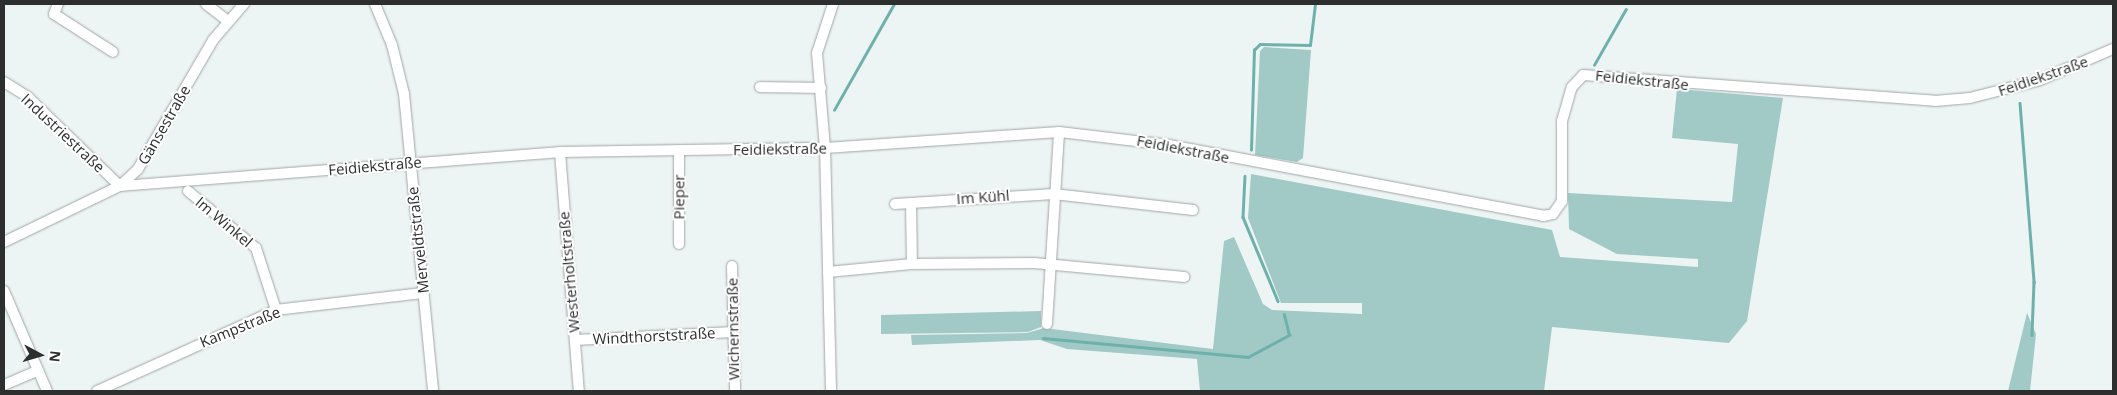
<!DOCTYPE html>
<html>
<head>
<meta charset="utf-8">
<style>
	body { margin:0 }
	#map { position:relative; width:2117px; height:395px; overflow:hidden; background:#edf4f4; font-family:"Open Sans",sans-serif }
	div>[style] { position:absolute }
	.green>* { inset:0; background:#a1c9c6 }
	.stream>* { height:2.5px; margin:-1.25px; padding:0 1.25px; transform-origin:1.25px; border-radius:1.25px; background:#6eb0ac }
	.roads { filter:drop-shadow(0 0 1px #9fa6a5) drop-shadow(0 0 1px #9fa6a5) }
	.minor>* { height:10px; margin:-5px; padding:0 5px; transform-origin:5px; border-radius:5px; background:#fff }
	span { translate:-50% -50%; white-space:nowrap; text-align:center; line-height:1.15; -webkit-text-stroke:4px #fff; paint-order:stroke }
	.street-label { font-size:15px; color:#2c2f2e }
	.frame { position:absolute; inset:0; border:5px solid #2c2f2e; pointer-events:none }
	.north { position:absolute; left:15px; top:330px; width:50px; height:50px; -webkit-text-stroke:4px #fff; paint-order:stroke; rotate:96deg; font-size:14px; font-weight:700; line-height:20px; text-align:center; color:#2c2f2e }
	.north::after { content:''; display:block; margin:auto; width:18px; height:22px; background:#2c2f2e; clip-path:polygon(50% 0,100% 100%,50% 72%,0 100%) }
</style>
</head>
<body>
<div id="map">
	<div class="green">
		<div style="clip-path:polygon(1264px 47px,1311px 50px,1303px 158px,1297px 162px,1255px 155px,1260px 51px)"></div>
		<div style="clip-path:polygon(1677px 89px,1783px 98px,1747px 321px,1729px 343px,1552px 327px,1544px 391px,1200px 391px,1197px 359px,1067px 349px,1040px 340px,912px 345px,911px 335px,1027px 333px,1044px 328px,1213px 349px,1224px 241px,1234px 237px,1263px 304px,1272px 310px,1362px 314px,1362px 303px,1281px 303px,1248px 218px,1251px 174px,1552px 230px,1560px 257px,1698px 267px,1698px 259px,1617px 254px,1569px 229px,1568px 193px,1732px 202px,1738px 144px,1672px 138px)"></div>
		<div style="clip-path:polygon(1041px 311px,1041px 327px,1028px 332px,881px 334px,881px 315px)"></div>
		<div style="clip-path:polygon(2027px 313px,2036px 334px,2030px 391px,2008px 391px)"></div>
	</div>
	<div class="stream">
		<div style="left:1594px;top:65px;width:64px;rotate:-60.3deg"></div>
		<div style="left:2020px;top:103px;width:180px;rotate:85.5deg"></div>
		<div style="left:2034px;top:282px;width:53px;rotate:92.2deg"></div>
		<div style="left:834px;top:110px;width:122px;rotate:-60.5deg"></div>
		<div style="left:1251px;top:150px;width:100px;rotate:-88.3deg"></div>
		<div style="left:1254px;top:50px;width:8px;rotate:-45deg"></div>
		<div style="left:1260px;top:44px;width:50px;rotate:1.1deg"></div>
		<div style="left:1310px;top:45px;width:41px;rotate:-83deg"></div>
		<div style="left:1245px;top:176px;width:41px;rotate:92.8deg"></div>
		<div style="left:1243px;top:217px;width:91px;rotate:67.4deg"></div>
		<div style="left:1043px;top:338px;width:206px;rotate:5.3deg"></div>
		<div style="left:1248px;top:357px;width:47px;rotate:-28.2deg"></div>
		<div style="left:1289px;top:335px;width:21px;rotate:-104deg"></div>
	</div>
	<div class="roads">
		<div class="minor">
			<div style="left:58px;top:4px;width:11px;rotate:112deg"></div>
			<div style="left:54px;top:14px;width:70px;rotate:32.8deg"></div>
			<div style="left:206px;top:4px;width:28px;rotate:38deg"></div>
			<div style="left:375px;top:4px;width:44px;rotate:67.5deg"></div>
			<div style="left:392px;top:45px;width:50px;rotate:76.2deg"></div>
			<div style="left:404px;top:94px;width:298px;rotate:84.4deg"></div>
			<div style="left:4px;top:82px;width:28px;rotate:32deg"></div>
			<div style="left:28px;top:97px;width:128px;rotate:44.1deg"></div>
			<div style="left:120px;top:186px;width:441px;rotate:-4.4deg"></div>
			<div style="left:560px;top:152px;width:265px;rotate:-0.9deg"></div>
			<div style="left:825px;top:148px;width:235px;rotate:-3.9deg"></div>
			<div style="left:1059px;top:132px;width:111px;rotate:6.7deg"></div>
			<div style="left:1169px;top:145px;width:381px;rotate:10.7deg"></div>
			<div style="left:1543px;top:216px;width:10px;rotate:-11deg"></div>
			<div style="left:1553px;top:214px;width:16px;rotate:-55deg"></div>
			<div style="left:1562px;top:201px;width:80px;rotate:-90deg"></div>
			<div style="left:1562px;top:121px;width:35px;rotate:-74deg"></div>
			<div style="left:1572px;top:87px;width:16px;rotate:-47deg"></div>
			<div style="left:1583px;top:75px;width:353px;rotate:4.2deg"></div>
			<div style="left:1935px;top:101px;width:35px;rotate:-5deg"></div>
			<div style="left:1970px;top:98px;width:72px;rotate:-14.4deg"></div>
			<div style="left:2040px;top:80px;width:79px;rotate:-23deg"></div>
			<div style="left:760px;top:87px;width:61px;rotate:0.9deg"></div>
			<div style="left:679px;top:150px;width:94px;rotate:90deg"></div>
			<div style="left:560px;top:152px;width:240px;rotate:85.5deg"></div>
			<div style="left:188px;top:191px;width:89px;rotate:40deg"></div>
			<div style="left:256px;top:248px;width:65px;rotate:72.1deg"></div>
			<div style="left:911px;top:203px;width:61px;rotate:89.1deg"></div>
			<div style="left:895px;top:204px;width:159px;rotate:-3.6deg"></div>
			<div style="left:1054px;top:194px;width:140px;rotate:6.6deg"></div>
			<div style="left:4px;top:242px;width:129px;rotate:-25.8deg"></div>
			<div style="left:120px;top:186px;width:25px;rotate:-43deg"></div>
			<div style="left:138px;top:169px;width:149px;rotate:-59.8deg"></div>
			<div style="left:213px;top:40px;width:48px;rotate:-49.3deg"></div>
			<div style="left:732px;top:266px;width:125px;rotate:88.6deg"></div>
			<div style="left:828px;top:272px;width:84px;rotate:-5.4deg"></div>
			<div style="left:912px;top:264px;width:122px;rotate:-0.5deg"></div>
			<div style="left:1034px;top:263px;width:151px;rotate:5.3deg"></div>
			<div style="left:4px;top:291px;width:109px;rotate:66.7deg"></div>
			<div style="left:1047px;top:324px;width:192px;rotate:-86.4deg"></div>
			<div style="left:575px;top:340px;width:159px;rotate:-2.9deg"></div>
			<div style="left:4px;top:385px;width:36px;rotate:-23deg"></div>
			<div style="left:97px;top:391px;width:196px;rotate:-24.3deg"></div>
			<div style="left:276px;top:310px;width:149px;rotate:-6.6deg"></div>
			<div style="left:831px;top:391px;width:243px;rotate:-91.4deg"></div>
			<div style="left:825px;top:148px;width:95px;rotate:-94.8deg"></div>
			<div style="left:817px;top:53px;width:52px;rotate:-71.9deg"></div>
		</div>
	</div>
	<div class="street-label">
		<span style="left:2043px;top:76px;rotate:-19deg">Feidiekstraße</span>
		<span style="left:1642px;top:80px;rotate:6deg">Feidiekstraße</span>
		<span style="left:164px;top:125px;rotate:-60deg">Gänsestraße</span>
		<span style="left:63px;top:133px;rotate:43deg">Industriestraße</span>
		<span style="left:780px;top:149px;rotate:-1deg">Feidiekstraße</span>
		<span style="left:1183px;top:149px;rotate:11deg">Feidiekstraße</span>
		<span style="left:375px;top:166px;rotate:-5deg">Feidiekstraße</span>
		<span style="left:679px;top:197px;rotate:-90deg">Pieper</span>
		<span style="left:983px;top:197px;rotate:-4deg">Im Kühl</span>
		<span style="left:224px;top:222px;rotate:40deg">Im Winkel</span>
		<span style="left:418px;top:240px;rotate:-96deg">Merveldtstraße</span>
		<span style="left:569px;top:272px;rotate:-95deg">Westerholtstraße</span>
		<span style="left:240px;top:327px;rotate:-22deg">Kampstraße</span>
		<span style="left:733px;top:329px;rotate:-91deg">Wichernstraße</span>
		<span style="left:654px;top:336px;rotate:-3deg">Windthorststraße</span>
	</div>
	<div class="frame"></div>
	<div class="north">N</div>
</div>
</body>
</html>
